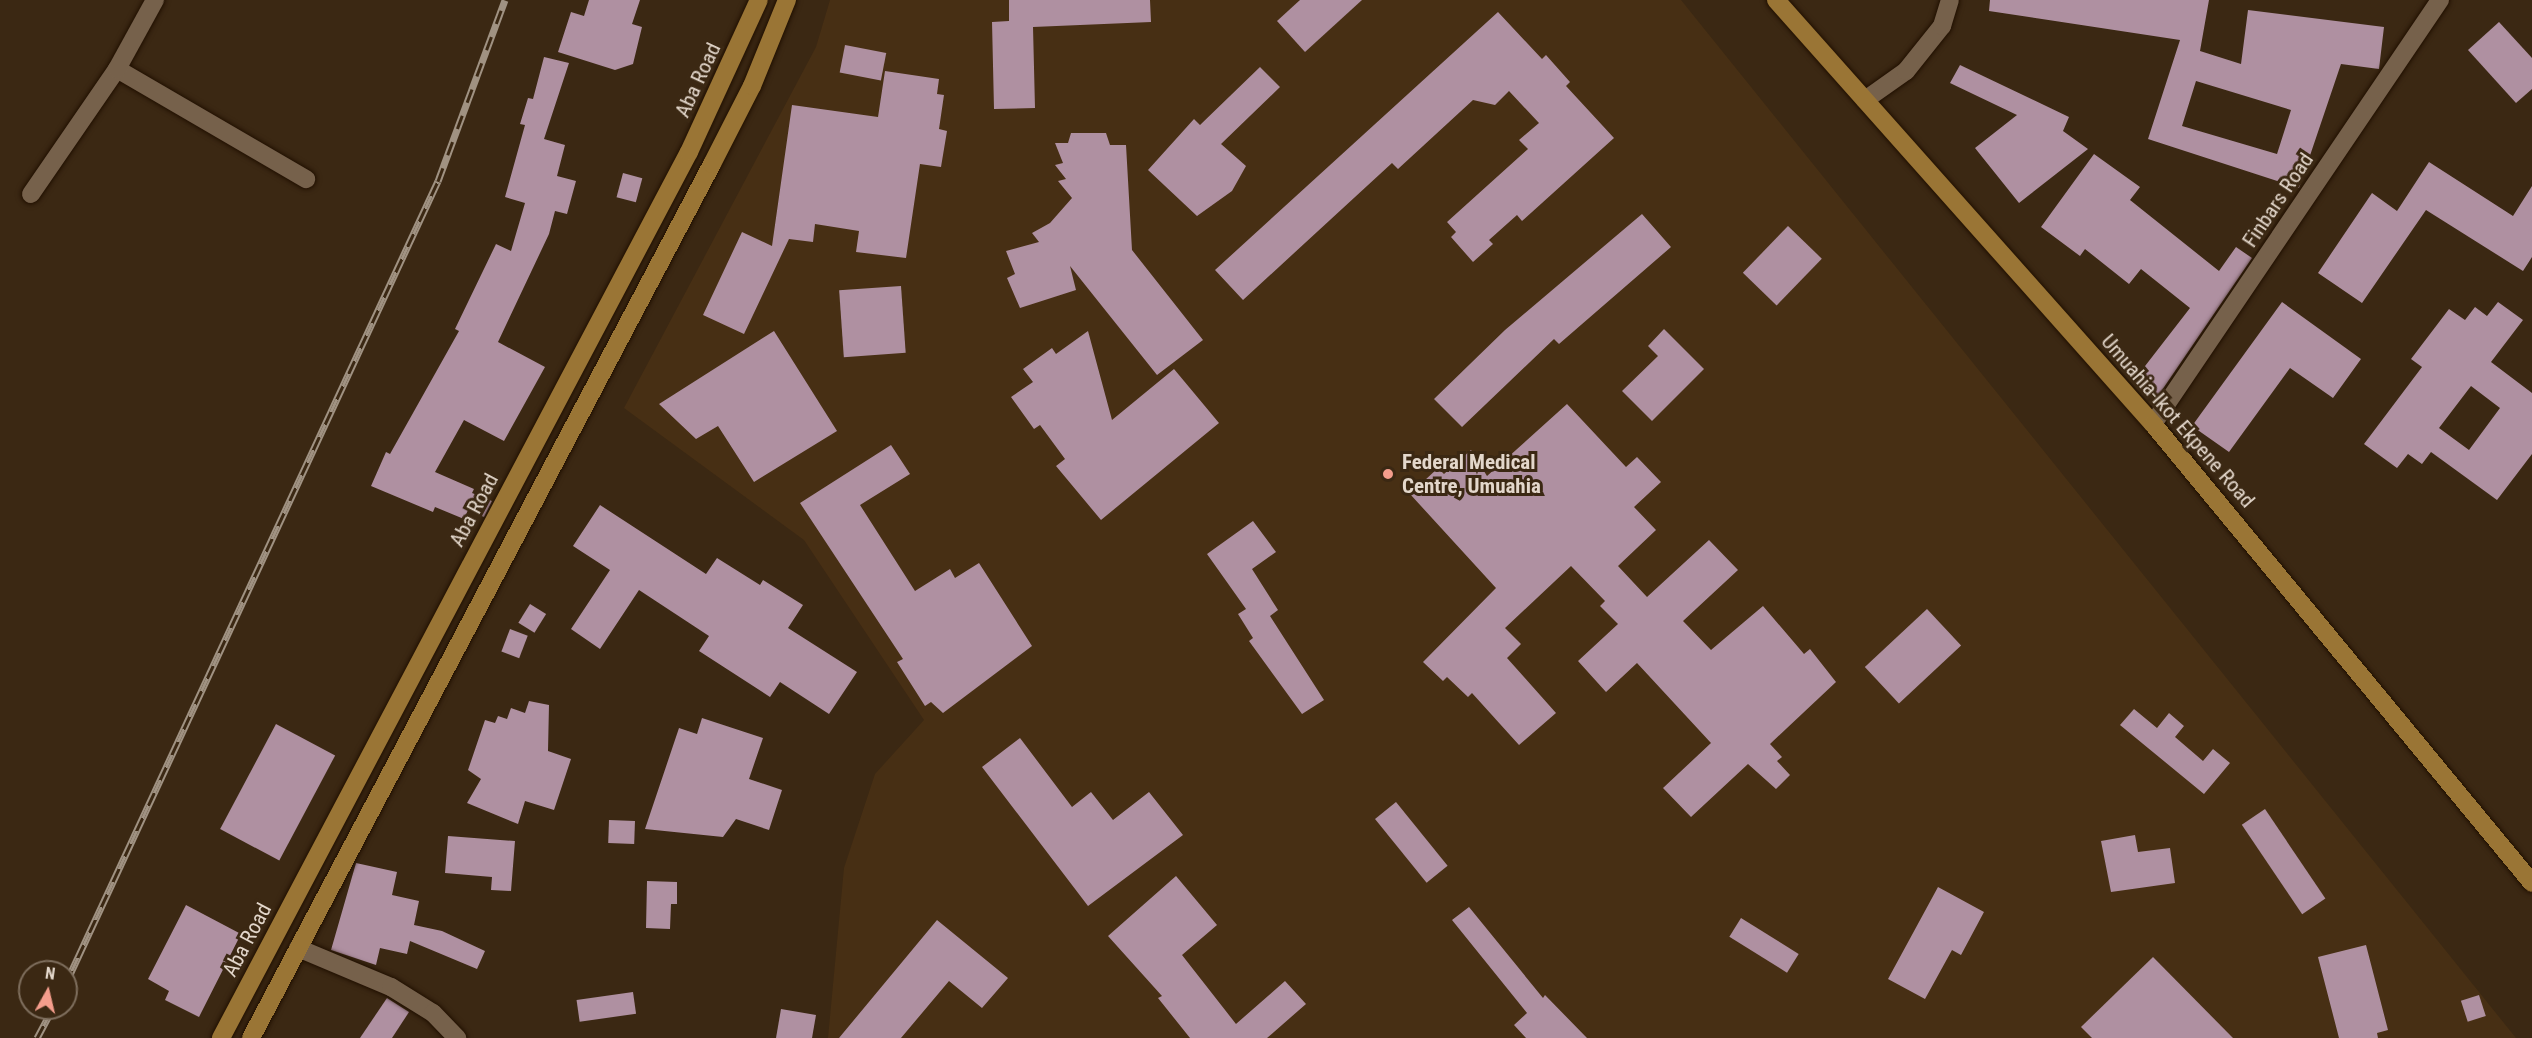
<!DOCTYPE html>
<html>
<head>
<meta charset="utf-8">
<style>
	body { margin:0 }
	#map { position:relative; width:2532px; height:1038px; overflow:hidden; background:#3b2813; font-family:"Roboto Condensed",sans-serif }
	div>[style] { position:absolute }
	.built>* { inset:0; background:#472f14 }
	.building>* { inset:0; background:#af90a1; transform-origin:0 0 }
	.roads { filter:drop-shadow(0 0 2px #211000) drop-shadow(0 0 2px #211000) }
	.minor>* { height:18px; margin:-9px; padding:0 9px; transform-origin:9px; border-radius:9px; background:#76614b }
	.major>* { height:18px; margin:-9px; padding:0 9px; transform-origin:9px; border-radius:9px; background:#9a7535 }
	.rail>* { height:7px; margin-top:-3.5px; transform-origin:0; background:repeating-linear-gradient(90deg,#3b2813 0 14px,#a09282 0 28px); box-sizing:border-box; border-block:2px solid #a09282 }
	.dots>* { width:16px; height:16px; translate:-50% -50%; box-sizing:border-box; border:3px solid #3b2813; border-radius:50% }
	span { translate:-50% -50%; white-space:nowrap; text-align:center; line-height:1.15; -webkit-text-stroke:6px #3b2813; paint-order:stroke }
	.street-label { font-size:21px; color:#e3d7cb }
	.poi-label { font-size:21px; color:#e3d7cb; font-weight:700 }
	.left { translate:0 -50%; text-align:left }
	.north { position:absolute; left:18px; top:960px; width:60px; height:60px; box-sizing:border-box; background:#3b2813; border:2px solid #7e6e5d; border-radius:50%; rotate:8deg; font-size:16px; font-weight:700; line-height:24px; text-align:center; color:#e3d7cb }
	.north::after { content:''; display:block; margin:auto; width:21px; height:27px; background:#f49d8c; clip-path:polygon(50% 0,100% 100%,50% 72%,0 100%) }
</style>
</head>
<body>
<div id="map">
	<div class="built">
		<div style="clip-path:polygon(830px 0,1681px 0,2516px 1038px,828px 1038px,844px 868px,875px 774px,924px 720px,804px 540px,624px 408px,816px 47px)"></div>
	</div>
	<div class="building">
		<div style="clip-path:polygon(589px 0,640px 0,632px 24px,642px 27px,633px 64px,615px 70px,558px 52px,571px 12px,584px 16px)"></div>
		<div style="clip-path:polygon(1009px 0,1150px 0,1151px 22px,1033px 27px,1035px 108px,994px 109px,992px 22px,1009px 21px)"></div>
		<div style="clip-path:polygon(1300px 0,1362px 0,1305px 52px,1277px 21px)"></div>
		<div style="clip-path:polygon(evenodd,1990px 0,2209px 0,2200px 51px,2241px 64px,2248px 10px,2384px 27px,2379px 69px,2341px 64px,2299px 188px,2148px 139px,2180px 40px,1989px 11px,1990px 0,2196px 81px,2291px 110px,2277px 154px,2182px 126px,2196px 81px)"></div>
		<div style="clip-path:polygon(1498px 12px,1542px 59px,1546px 55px,1570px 82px,1566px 86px,1614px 138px,1522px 221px,1517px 215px,1489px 240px,1493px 244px,1473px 262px,1451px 237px,1456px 232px,1447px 222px,1528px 149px,1519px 140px,1539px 123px,1509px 91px,1495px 105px,1473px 100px,1398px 169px,1392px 163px,1243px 300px,1215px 270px)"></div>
		<div style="clip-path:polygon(2499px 22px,2532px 58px,2532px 89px,2516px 103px,2468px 50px)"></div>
		<div style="left:845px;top:45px;width:42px;height:28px;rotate:11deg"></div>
		<div style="clip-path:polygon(544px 57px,569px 63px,544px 139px,565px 145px,557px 176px,576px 181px,567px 214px,555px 211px,549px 234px,498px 342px,545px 367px,504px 441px,464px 420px,435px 472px,474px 489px,472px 493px,492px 501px,484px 517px,468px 510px,464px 519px,435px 507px,433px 512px,371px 486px,386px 452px,390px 454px,459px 331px,455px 329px,496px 244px,511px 251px,525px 203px,505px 197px,525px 125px,520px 124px,528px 98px,533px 99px)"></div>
		<div style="clip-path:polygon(1960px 65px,2069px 117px,2063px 131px,2088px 149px,2019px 203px,1975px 148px,2017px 115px,1950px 83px)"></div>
		<div style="clip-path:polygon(1260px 67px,1280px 87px,1221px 144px,1246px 166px,1232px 191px,1197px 216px,1148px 170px,1194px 119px,1200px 125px)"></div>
		<div style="clip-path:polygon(885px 71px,939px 79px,937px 94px,944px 95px,939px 129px,947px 131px,941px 167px,920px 164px,906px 258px,856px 252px,859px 231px,815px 224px,813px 242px,789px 239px,744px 334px,703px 315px,742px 232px,772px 246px,792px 105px,878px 117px)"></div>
		<div style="clip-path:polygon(1071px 133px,1106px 133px,1110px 145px,1126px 145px,1132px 250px,1203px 340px,1157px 375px,1070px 266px,1076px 290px,1020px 308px,1007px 278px,1015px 274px,1006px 251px,1039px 242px,1032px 233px,1050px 223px,1072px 198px,1058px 181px,1066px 179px,1055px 165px,1063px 163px,1055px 143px,1068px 143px)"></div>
		<div style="clip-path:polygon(2094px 154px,2140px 187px,2130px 200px,2219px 271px,2236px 247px,2252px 258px,2158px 396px,2135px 379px,2190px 308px,2141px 269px,2129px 284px,2085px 249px,2080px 256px,2041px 227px)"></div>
		<div style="clip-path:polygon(2429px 162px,2513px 216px,2532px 186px,2532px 257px,2523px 271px,2426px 210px,2362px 303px,2318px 273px,2372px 193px,2397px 211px)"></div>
		<div style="left:623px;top:173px;width:20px;height:25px;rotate:15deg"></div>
		<div style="clip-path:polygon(1642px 214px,1671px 247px,1559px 344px,1554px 339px,1462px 427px,1434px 399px,1505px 330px)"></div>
		<div style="left:1788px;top:226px;width:47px;height:65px;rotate:44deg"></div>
		<div style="left:901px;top:286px;width:67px;height:62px;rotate:86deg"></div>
		<div style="clip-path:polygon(2282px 302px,2361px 359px,2333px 398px,2290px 368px,2229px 452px,2192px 426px)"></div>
		<div style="clip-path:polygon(evenodd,2498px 302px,2523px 320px,2491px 362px,2532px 393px,2532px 454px,2497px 500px,2431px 452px,2422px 464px,2408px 454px,2397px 468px,2364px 444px,2422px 367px,2411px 359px,2449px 309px,2465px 320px,2475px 307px,2487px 316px,2498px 302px,2471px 386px,2500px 408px,2469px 450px,2439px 428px,2471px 386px)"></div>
		<div style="clip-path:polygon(1664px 329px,1704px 369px,1652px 421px,1622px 391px,1658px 356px,1648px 346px)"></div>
		<div style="clip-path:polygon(774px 331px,837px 431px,754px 482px,718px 426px,696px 439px,659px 404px)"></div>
		<div style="clip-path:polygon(1088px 331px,1112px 420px,1174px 369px,1219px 423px,1101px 520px,1056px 466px,1065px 459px,1040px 425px,1034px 429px,1011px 397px,1033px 382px,1023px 369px,1052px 348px,1056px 354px)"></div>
		<div style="clip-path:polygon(1567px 404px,1626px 467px,1637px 457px,1661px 482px,1634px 507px,1656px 530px,1618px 566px,1647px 597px,1709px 540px,1738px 570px,1683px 621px,1711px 650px,1763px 606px,1804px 654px,1810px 649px,1836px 682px,1770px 744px,1782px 757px,1777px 761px,1790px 775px,1776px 789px,1748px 764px,1691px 817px,1663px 788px,1711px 743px,1637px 663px,1606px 692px,1578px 661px,1618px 624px,1600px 606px,1605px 601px,1571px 566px,1505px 628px,1521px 644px,1507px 658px,1556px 713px,1519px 745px,1472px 693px,1468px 697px,1447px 677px,1443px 681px,1423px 662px,1496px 588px,1410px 494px,1438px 468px,1444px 474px,1471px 450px,1487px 476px)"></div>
		<div style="clip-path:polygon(891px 445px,910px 474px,860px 505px,915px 591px,950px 569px,955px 578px,979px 563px,1032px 646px,943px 713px,931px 702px,925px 706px,897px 662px,903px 659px,800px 503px)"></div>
		<div style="clip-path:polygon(600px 505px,706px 574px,717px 558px,760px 585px,763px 580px,803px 605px,788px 628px,857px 672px,829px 714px,780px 682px,770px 697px,699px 651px,709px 636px,639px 590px,600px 649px,571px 629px,610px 570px,573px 546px)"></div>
		<div style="clip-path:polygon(1253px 521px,1276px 552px,1252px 569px,1278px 610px,1270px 616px,1324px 700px,1302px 714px,1249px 641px,1253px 638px,1238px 614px,1246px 609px,1207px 554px)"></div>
		<div style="left:530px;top:604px;width:19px;height:22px;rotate:32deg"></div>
		<div style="left:1927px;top:609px;width:50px;height:85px;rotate:47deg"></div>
		<div style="left:510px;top:629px;width:19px;height:24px;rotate:21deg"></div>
		<div style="clip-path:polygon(529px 701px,549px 705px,548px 751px,571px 759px,554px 810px,525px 801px,518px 824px,467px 803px,481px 779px,468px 770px,485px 720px,495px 723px,498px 716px,507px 719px,511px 708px,525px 713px)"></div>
		<div style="clip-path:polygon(2134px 709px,2157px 728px,2169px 713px,2184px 726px,2175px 737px,2203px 761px,2213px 749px,2230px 763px,2204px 794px,2120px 725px)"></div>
		<div style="clip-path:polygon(702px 718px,763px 738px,749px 779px,782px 790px,769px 830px,736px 819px,723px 837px,645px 829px,679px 728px,697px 734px)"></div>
		<div style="left:276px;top:724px;width:67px;height:119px;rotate:28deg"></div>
		<div style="clip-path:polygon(1020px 738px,1072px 807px,1091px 792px,1113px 820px,1149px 792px,1183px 835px,1088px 906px,982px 767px)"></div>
		<div style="left:1396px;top:802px;width:82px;height:27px;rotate:51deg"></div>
		<div style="left:2265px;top:809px;width:108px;height:28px;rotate:56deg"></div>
		<div style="left:609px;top:820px;width:26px;height:23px;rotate:2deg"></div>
		<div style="clip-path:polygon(2135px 835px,2138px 852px,2170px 848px,2175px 883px,2111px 892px,2101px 841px)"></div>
		<div style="clip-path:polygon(448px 836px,515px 841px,511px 891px,491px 890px,492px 877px,445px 873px)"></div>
		<div style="clip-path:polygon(356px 863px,397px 872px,392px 895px,419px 901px,414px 925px,442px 931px,485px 951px,477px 969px,410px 941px,407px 954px,380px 948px,376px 965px,331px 950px)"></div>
		<div style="clip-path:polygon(1176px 876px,1217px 925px,1182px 955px,1236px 1024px,1285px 981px,1306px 1004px,1267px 1038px,1190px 1038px,1158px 998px,1162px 996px,1108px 936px)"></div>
		<div style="clip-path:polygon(647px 881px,677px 882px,677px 904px,671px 904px,670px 929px,646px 928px)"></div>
		<div style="clip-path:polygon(1938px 887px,1984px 912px,1961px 955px,1952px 950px,1925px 999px,1888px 979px)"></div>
		<div style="clip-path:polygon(186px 905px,241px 934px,199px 1017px,165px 1000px,169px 991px,148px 979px)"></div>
		<div style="clip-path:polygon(1469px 907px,1543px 998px,1545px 995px,1587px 1038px,1526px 1038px,1514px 1025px,1527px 1013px,1452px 920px)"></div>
		<div style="left:1741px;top:918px;width:68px;height:22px;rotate:32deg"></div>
		<div style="clip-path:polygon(937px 920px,1008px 978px,982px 1008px,949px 981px,901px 1038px,839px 1038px)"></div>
		<div style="clip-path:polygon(2366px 945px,2388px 1030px,2377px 1033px,2378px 1038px,2339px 1038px,2318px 957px)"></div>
		<div style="clip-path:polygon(2153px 957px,2233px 1038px,2092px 1038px,2081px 1027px)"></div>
		<div style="left:633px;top:992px;width:22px;height:57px;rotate:82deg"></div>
		<div style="left:2479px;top:995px;width:22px;height:19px;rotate:72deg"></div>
		<div style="clip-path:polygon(387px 998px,409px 1012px,392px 1038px,360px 1038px)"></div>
		<div style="clip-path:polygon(781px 1009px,816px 1015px,812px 1038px,776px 1038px)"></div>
	</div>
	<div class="roads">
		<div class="minor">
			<div style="left:117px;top:69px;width:219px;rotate:30.2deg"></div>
			<div style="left:1865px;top:100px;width:50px;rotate:-35.3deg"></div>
			<div style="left:1906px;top:71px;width:58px;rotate:-51.3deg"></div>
			<div style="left:1942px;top:26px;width:27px;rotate:-73deg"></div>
			<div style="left:31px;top:194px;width:152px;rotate:-55.5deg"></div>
			<div style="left:117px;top:69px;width:79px;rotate:-61.2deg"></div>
			<div style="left:2153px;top:424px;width:512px;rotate:-55.91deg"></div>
			<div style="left:298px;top:948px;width:101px;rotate:22.8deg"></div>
			<div style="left:391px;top:987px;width:49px;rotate:31.8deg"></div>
			<div style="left:433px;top:1013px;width:35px;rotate:46deg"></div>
		</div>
		<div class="major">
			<div style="left:1776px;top:0;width:567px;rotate:48.36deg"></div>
			<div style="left:2153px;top:424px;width:595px;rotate:50.45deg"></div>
			<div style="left:221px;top:1038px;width:1002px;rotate:-62.16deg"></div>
			<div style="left:689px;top:152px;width:167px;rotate:-65.3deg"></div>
			<div style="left:251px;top:1038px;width:988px;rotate:-62.19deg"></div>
			<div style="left:712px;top:164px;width:88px;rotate:-62.9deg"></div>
			<div style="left:752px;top:86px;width:93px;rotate:-67.9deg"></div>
		</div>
	</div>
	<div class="rail">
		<div style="left:66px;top:983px;width:884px;rotate:-65.12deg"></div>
		<div style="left:438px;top:181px;width:193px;rotate:-69.7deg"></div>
		<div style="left:37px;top:1038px;width:34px;rotate:-62deg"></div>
	</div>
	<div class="dots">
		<div style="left:1388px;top:474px;background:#f49d8c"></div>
	</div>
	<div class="street-label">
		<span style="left:698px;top:80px;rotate:-65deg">Aba Road</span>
		<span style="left:2278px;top:200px;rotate:-56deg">Finbars Road</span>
		<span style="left:2178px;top:421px;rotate:49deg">Umuahia-Ikot Ekpene Road</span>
		<span style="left:474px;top:510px;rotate:-62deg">Aba Road</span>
		<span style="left:247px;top:940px;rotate:-62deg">Aba Road</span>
	</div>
	<div class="poi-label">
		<span class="left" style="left:1402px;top:474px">Federal Medical<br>Centre, Umuahia</span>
	</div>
	<div class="north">N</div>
</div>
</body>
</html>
